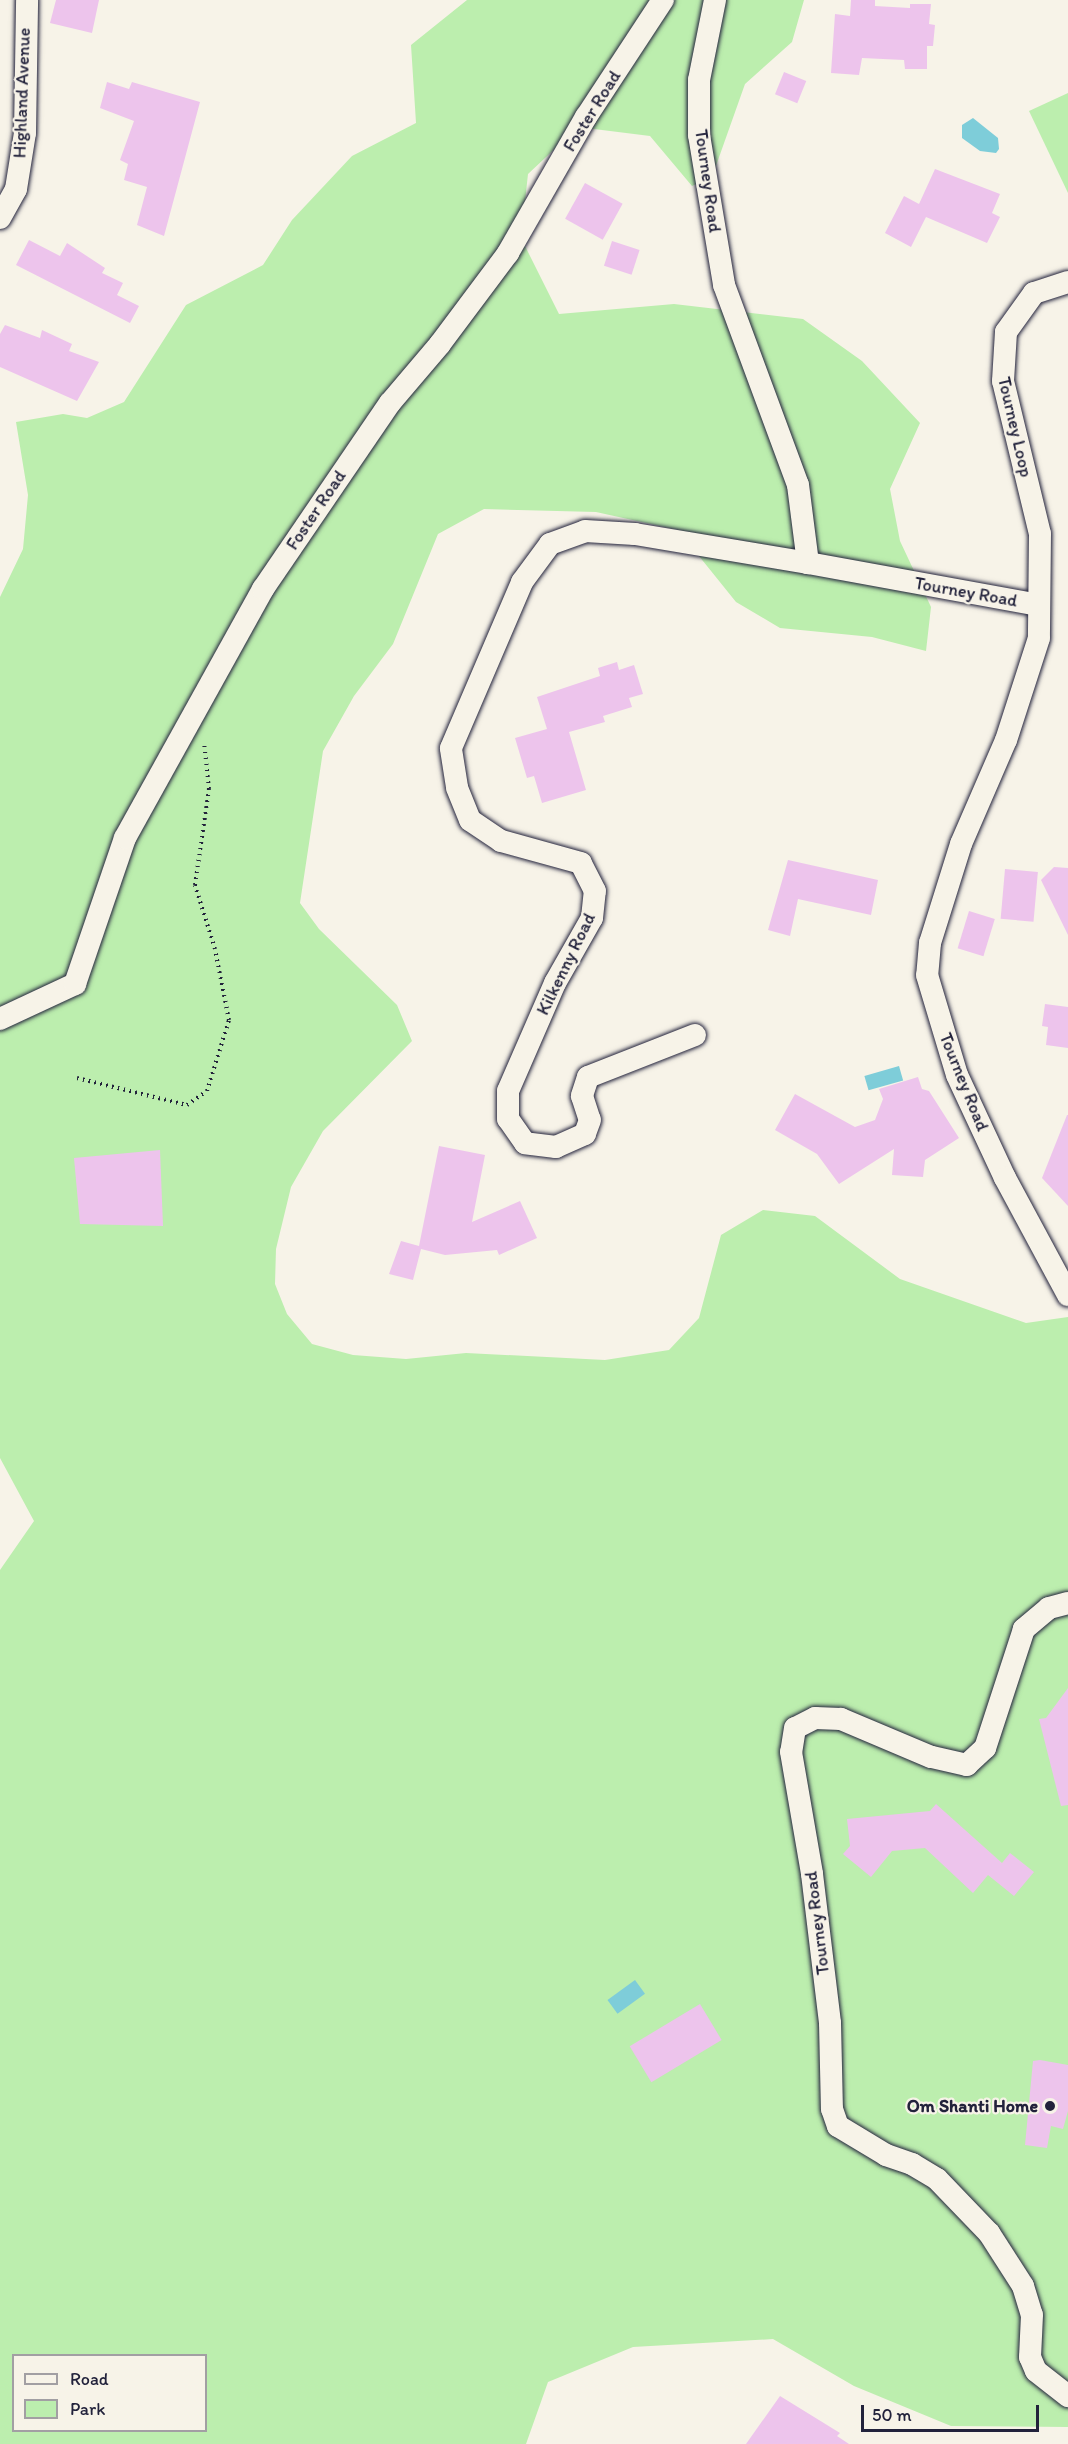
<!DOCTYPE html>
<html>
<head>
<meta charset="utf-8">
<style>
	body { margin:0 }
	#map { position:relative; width:1068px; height:2444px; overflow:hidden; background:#f7f3e8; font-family:Itim,sans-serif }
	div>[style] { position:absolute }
	.green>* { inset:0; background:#bceeae }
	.water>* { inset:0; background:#7ecdd9; transform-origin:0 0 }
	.building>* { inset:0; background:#edc4ec; transform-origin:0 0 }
	.path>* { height:4px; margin-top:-2px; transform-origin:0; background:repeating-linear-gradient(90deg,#22223b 0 1.5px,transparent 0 6px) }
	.roads { filter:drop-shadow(0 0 2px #22223b) drop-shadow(0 0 2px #22223b) }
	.minor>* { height:22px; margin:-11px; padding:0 11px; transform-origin:11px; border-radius:11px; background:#f7f3e8 }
	.dots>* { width:16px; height:16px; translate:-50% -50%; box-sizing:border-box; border:3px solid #f7f3e8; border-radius:50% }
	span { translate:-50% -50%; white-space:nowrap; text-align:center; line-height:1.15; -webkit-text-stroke:4.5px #f7f3e8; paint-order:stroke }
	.street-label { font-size:18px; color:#22223b }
	.poi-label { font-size:18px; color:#22223b; font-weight:700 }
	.right { translate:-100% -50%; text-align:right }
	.legend { position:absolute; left:12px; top:2354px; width:195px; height:78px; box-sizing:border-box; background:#f7f3e8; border:2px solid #a29fa3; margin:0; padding:8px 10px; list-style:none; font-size:18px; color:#22223b }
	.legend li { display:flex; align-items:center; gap:12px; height:30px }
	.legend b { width:30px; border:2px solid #a29fa3 }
	.scale { position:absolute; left:861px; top:2405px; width:178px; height:27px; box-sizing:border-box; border:3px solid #22223b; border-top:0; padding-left:8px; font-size:18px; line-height:21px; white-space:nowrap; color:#22223b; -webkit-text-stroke:4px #f7f3e8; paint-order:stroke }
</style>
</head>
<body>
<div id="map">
	<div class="green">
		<div style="clip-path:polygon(evenodd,467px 0,804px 0,792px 42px,745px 84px,712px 177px,692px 186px,650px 136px,578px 127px,528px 174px,521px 238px,559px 314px,674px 304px,803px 319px,862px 361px,920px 423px,890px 489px,900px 541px,931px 607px,926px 651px,872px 637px,780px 628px,736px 602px,678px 530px,596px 512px,484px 509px,438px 534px,393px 644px,354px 696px,323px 751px,300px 903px,319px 929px,397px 1005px,412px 1041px,323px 1131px,291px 1187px,276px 1249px,275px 1284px,287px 1314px,312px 1344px,353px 1355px,406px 1359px,466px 1353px,605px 1360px,669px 1350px,699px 1318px,721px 1235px,763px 1210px,815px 1216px,900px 1279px,1026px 1323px,1068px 1317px,1068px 2427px,951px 2426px,854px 2386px,773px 2339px,633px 2347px,548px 2382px,526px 2444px,0 2444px,0 1570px,34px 1521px,0 1458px,0 597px,23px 549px,28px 495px,16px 422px,63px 414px,87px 418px,124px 402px,186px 305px,263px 265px,292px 220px,352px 156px,416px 123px,411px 45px,467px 0,14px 2356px,206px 2356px,206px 2430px,14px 2430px,14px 2356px)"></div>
		<div style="clip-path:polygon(1068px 93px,1068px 193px,1029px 111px)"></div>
	</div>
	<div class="water">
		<div style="clip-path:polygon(973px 118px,998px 138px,999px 149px,996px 153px,980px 151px,962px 138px,962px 125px)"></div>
		<div style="left:899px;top:1066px;width:15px;height:36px;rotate:74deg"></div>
		<div style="left:635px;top:1980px;width:17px;height:34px;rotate:54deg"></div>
	</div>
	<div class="building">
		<div style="clip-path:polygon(56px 0,99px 0,92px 33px,50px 23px)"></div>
		<div style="clip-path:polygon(851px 0,875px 0,875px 6px,910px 8px,910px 4px,931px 4px,929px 24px,935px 25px,933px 46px,927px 46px,927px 69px,905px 69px,904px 60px,862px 58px,859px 75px,831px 73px,835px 14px,850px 16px)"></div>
		<div style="left:784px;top:72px;width:24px;height:24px;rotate:22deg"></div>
		<div style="clip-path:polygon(107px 82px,129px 89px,132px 82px,200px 102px,164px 236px,137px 225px,147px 187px,124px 180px,128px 164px,120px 160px,134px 121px,100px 108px)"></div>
		<div style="clip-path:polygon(935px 169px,1000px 194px,992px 213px,1000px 217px,987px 243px,926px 217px,911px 247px,885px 233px,904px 196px,919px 204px)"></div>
		<div style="left:585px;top:183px;width:43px;height:41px;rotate:29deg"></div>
		<div style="clip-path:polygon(29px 240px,60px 256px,67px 243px,105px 268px,102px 273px,123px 283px,117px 295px,139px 306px,130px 323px,16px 265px)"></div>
		<div style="left:612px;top:241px;width:29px;height:26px;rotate:18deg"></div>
		<div style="clip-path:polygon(5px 325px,40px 338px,42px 330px,72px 344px,69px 351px,99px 362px,77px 401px,0 367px,0 334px)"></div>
		<div style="clip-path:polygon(617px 662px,619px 670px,634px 665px,643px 694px,629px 698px,632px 707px,603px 716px,605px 722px,569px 732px,586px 790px,542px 803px,534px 776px,527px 778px,515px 738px,547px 729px,537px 697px,600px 676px,598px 668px)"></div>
		<div style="clip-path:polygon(788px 860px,878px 880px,871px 915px,798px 899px,790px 936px,768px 930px)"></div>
		<div style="clip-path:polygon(1054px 867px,1068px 868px,1068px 935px,1041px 880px)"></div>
		<div style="left:1005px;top:869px;width:33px;height:50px;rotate:5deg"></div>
		<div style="left:969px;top:911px;width:27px;height:39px;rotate:17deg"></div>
		<div style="clip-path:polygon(1045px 1004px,1068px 1007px,1068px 1048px,1046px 1045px,1048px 1027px,1042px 1026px)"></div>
		<div style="clip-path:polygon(918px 1077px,922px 1089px,929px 1091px,959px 1138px,925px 1160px,923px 1177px,892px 1175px,894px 1149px,839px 1184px,817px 1154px,775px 1130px,795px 1094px,855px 1127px,875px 1120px,883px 1099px,879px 1089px)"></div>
		<div style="clip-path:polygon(1067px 1115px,1068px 1115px,1068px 1206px,1042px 1178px)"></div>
		<div style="clip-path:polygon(439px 1146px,485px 1155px,472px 1222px,520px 1201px,537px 1238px,499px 1255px,497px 1250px,445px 1255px,421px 1249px,413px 1280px,389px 1274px,401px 1241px,419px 1246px)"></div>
		<div style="clip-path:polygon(160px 1150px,163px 1226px,80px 1224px,74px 1158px)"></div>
		<div style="clip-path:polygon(1068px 1688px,1068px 1805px,1061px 1806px,1039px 1719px,1046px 1718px)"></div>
		<div style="clip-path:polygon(936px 1804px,1002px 1863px,1010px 1853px,1034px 1872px,1014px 1896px,988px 1875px,973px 1893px,925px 1848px,892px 1851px,871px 1877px,843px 1854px,850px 1846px,847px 1819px,930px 1811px)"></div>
		<div style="left:700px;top:2004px;width:42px;height:82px;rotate:59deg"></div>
		<div style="clip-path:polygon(1040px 2060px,1068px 2065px,1068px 2111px,1063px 2129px,1051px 2126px,1047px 2148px,1025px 2145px,1033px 2061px)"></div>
		<div style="clip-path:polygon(780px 2396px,840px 2433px,837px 2436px,849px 2444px,746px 2444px)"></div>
	</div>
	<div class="path">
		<div style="left:77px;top:1078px;width:113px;rotate:13.8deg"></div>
		<div style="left:187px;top:1105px;width:24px;rotate:-35deg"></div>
		<div style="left:207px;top:1091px;width:74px;rotate:-72.8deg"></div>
		<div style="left:229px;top:1020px;width:72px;rotate:-101.2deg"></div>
		<div style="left:215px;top:949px;width:67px;rotate:-107.4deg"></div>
		<div style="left:195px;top:885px;width:97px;rotate:-81.7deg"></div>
		<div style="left:209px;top:789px;width:47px;rotate:-96.1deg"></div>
	</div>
	<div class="roads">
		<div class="minor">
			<div style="left:715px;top:0;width:82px;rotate:101.3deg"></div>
			<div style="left:699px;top:80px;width:55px;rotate:90deg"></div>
			<div style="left:699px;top:135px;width:152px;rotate:80.5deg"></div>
			<div style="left:724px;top:285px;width:213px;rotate:69.7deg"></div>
			<div style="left:798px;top:485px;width:79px;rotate:82.7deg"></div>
			<div style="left:808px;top:563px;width:234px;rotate:10.3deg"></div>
			<div style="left:0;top:218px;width:33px;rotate:-61deg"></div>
			<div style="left:16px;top:189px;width:57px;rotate:-80.9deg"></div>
			<div style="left:25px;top:133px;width:133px;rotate:-89.1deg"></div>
			<div style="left:1068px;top:282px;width:36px;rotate:162deg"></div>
			<div style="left:1034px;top:293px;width:48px;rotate:125.7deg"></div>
			<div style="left:1006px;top:332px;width:49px;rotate:93.5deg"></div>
			<div style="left:1003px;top:381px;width:157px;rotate:76.4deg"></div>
			<div style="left:1040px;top:534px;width:104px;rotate:90.6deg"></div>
			<div style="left:1039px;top:638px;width:107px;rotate:107.9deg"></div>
			<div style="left:1006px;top:740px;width:113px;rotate:113.4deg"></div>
			<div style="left:961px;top:844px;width:104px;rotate:107.4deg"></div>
			<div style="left:930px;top:943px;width:32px;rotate:95deg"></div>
			<div style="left:927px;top:975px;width:104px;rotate:73.3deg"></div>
			<div style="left:957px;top:1075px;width:114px;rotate:65deg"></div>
			<div style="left:1005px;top:1178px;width:133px;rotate:61.7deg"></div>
			<div style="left:0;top:1019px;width:83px;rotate:-25deg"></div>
			<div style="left:75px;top:984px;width:154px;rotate:-71.1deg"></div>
			<div style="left:125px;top:838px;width:285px;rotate:-61deg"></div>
			<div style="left:263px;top:589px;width:225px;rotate:-55.7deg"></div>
			<div style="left:390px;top:403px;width:77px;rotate:-49.7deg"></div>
			<div style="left:440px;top:344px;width:114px;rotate:-53.2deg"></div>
			<div style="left:508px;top:253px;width:157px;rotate:-60.2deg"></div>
			<div style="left:586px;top:117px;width:140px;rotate:-56.7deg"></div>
			<div style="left:695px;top:1035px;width:115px;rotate:158.6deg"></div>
			<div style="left:588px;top:1077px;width:20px;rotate:108deg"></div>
			<div style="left:582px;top:1096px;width:25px;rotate:72deg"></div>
			<div style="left:590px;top:1120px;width:15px;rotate:110deg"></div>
			<div style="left:585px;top:1134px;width:32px;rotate:156deg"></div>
			<div style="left:556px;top:1147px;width:31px;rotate:-173deg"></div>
			<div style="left:525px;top:1143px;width:29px;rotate:-125deg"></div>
			<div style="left:508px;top:1119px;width:28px;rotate:-90deg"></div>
			<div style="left:508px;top:1091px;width:118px;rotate:-66.5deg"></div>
			<div style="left:555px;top:983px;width:75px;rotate:-60.4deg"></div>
			<div style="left:592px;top:918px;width:27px;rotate:-84deg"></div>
			<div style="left:595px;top:891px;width:31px;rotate:-117deg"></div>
			<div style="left:581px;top:863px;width:83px;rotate:-164.6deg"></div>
			<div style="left:501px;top:841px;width:37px;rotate:-146deg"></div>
			<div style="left:470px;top:820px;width:35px;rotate:-112deg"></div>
			<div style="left:457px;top:787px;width:39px;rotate:-99deg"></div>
			<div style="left:451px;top:748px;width:181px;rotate:-66.8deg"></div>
			<div style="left:522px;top:582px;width:47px;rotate:-53.6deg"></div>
			<div style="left:550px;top:544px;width:37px;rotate:-20deg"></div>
			<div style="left:585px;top:531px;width:50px;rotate:3.4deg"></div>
			<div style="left:635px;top:534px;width:175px;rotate:9.5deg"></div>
			<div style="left:1068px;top:1603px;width:20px;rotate:165deg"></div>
			<div style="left:1049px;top:1608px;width:33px;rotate:140deg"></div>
			<div style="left:1024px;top:1629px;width:125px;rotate:108.1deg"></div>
			<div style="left:985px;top:1748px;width:25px;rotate:137deg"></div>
			<div style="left:967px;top:1765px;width:37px;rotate:-167deg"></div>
			<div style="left:931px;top:1757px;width:98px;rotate:-157.1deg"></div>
			<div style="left:841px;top:1719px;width:26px;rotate:-178deg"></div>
			<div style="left:815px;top:1718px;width:22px;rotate:153deg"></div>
			<div style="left:795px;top:1728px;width:24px;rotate:99deg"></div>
			<div style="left:791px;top:1752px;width:124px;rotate:80.2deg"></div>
			<div style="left:812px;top:1874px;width:150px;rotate:83.1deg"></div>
			<div style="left:830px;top:2023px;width:86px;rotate:88.7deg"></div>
			<div style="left:832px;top:2109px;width:18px;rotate:71deg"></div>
			<div style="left:838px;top:2126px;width:56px;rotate:31.1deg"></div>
			<div style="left:886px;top:2155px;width:28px;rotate:19deg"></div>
			<div style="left:912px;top:2164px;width:29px;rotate:31deg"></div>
			<div style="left:937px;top:2179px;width:75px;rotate:46.1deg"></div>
			<div style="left:989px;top:2233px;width:63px;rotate:57.3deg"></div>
			<div style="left:1023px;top:2286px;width:30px;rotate:73deg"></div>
			<div style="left:1032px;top:2315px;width:42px;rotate:92.7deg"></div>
			<div style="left:1030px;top:2357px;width:15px;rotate:67deg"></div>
			<div style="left:1036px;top:2371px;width:41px;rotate:38deg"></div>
		</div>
	</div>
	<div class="dots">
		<div style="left:1050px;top:2106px;background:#22223b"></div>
	</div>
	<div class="street-label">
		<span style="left:22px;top:93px;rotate:-88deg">Highland Avenue</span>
		<span style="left:592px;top:111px;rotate:-58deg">Foster Road</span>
		<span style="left:708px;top:181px;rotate:82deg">Tourney Road</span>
		<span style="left:1015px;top:427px;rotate:77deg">Tourney Loop</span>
		<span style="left:316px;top:510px;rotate:-56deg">Foster Road</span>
		<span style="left:966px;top:592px;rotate:10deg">Tourney Road</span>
		<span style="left:566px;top:964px;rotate:-64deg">Kilkenny Road</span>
		<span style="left:964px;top:1082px;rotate:68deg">Tourney Road</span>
		<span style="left:817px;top:1923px;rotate:-97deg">Tourney Road</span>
	</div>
	<div class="poi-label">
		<span class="right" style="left:1038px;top:2106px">Om Shanti Home</span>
	</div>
	<ul class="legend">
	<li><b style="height:8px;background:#f7f3e8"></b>Road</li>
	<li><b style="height:16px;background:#bceeae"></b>Park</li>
	</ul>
	<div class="scale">50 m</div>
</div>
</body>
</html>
